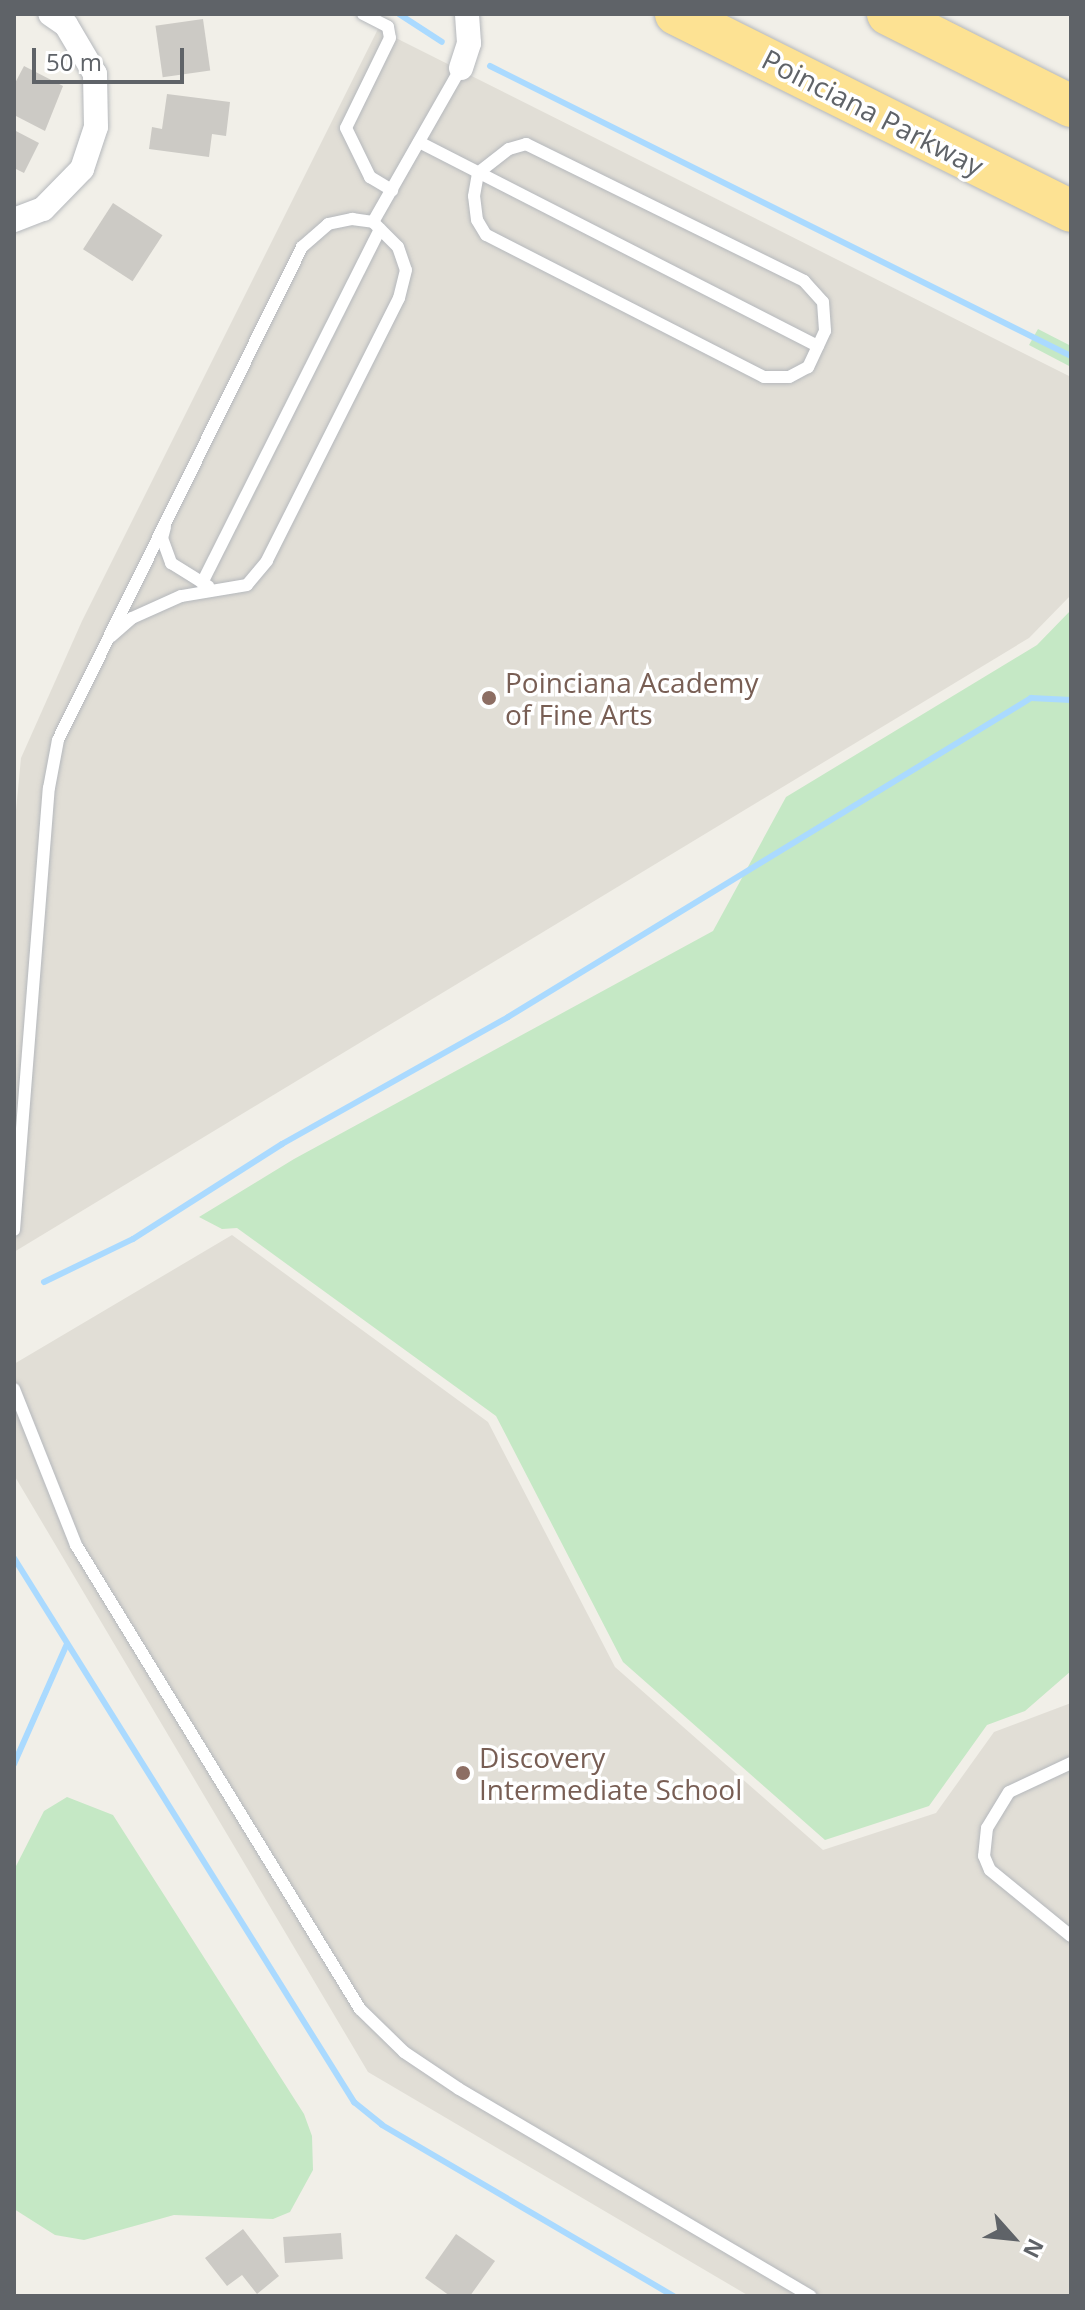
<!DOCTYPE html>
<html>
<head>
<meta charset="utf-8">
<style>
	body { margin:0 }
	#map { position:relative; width:1085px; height:2310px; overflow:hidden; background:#f1efe8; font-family:"Open Sans",sans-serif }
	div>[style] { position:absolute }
	.education>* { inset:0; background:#e1ded6 }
	.green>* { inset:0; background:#c5e8c5 }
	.stream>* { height:6px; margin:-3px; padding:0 3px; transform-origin:3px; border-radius:3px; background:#aadaff }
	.building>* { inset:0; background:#cccac5; transform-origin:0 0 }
	.roads { filter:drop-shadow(0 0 2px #b5b8bc) drop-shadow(0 0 2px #b5b8bc) }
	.service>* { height:12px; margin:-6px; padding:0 6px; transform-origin:6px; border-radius:6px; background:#fff }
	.minor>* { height:24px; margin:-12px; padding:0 12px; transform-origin:12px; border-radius:12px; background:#fff }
	.motorway>* { height:42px; margin:-21px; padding:0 21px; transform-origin:21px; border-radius:21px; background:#fde293 }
	.dots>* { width:22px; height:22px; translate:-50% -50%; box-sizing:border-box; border:4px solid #fff; border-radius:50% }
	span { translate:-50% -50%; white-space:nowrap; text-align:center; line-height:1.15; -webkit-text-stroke:7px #fff; paint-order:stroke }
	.street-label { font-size:28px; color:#5f6368 }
	.education-label { font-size:28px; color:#785e54 }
	.left { translate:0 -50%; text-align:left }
	.frame { position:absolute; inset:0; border:16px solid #5f6368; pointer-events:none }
	.north { position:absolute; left:973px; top:2198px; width:80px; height:80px; -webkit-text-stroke:6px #fff; paint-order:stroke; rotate:117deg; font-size:22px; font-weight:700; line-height:32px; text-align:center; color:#5f6368 }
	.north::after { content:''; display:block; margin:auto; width:28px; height:36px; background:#5f6368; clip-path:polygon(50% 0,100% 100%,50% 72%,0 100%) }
	.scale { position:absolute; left:32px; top:48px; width:152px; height:36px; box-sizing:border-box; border:4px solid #5f6368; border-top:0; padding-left:10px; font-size:24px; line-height:28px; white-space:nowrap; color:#5f6368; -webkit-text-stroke:6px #fff; paint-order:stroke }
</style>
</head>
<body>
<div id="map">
	<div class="education">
		<div style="clip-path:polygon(378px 29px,1071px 377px,1071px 595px,1029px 638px,14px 1252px,14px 831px,21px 758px,82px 621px)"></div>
		<div style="clip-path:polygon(232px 1235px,488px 1422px,615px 1667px,823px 1850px,936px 1813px,994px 1732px,1071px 1703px,1071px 2296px,749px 2296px,368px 2072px,14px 1475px,14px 1364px)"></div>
	</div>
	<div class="green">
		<div style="clip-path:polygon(1038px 329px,1071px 346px,1071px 367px,1029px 345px)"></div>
		<div style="clip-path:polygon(1071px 610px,1071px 1671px,1025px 1711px,987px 1725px,929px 1806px,825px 1840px,623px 1662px,496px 1416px,237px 1228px,222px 1229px,199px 1217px,294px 1159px,713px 931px,786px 797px,1037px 645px)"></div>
		<div style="clip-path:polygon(67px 1797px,113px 1815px,304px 2114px,312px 2136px,313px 2170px,290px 2212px,273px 2219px,174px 2215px,84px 2240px,55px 2235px,14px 2209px,14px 1870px,44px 1811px)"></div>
	</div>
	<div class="stream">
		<div style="left:399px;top:14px;width:51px;rotate:33.1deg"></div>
		<div style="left:490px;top:66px;width:649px;rotate:26.53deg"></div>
		<div style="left:44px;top:1282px;width:99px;rotate:-25.8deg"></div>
		<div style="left:133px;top:1239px;width:177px;rotate:-32.5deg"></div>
		<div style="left:282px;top:1144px;width:259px;rotate:-29.3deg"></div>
		<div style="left:508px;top:1017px;width:613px;rotate:-31.38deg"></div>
		<div style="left:1031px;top:698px;width:40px;rotate:2.9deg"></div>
		<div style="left:14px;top:1558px;width:642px;rotate:57.99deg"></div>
		<div style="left:354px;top:2102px;width:36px;rotate:39deg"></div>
		<div style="left:382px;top:2125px;width:338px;rotate:30.4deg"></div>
		<div style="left:14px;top:1764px;width:131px;rotate:-66.2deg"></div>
	</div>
	<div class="building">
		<div style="left:203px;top:19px;width:52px;height:48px;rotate:82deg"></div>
		<div style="clip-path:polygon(24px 66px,63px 86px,45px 131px,14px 115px,14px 85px)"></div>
		<div style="clip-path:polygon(167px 94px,230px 102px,226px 136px,212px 134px,209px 157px,149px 149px,152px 127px,162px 129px)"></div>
		<div style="clip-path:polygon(14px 130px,39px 143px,24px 173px,14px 168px)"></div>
		<div style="left:113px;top:203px;width:59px;height:55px;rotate:33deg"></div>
		<div style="clip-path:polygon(243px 2229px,279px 2276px,257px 2294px,242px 2275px,227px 2286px,205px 2258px)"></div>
		<div style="left:341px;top:2233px;width:26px;height:58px;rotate:86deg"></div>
		<div style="clip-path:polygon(456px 2234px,495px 2261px,470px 2296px,450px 2296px,425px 2278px)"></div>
	</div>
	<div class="roads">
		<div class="service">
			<div style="left:363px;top:14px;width:28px;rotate:27deg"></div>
			<div style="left:388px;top:27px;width:11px;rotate:80deg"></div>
			<div style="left:390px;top:38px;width:100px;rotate:116.1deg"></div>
			<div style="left:346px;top:128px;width:55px;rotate:63.9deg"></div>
			<div style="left:370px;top:177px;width:26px;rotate:31deg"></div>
			<div style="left:419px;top:142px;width:448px;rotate:27.1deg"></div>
			<div style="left:526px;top:144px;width:310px;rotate:26.2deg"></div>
			<div style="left:804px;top:281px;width:28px;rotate:48deg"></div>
			<div style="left:823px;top:302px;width:29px;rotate:86deg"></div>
			<div style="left:825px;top:331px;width:40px;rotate:115deg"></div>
			<div style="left:808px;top:367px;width:21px;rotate:152deg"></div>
			<div style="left:789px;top:377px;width:25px;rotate:180deg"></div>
			<div style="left:764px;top:377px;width:312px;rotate:-152.9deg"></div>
			<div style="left:486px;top:235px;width:17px;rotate:-121deg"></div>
			<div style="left:477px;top:220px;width:24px;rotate:-97deg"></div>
			<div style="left:474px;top:196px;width:23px;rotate:-80deg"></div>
			<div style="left:478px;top:173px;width:39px;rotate:-38deg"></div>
			<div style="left:509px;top:149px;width:18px;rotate:-16deg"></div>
			<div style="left:373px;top:222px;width:177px;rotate:-60.3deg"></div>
			<div style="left:165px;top:527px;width:11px;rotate:105deg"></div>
			<div style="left:162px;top:538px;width:27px;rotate:70deg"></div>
			<div style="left:171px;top:563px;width:44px;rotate:31.9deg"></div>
			<div style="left:202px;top:583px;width:396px;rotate:-63.3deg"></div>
			<div style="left:14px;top:1230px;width:443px;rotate:-85.5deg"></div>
			<div style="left:49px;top:788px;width:49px;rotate:-79.4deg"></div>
			<div style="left:58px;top:740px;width:550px;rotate:-63.67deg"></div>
			<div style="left:302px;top:247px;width:35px;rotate:-41deg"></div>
			<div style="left:328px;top:224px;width:25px;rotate:-12deg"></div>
			<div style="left:352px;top:219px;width:21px;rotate:8deg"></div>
			<div style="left:373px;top:222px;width:35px;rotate:45deg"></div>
			<div style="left:398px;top:247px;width:24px;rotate:71deg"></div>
			<div style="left:406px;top:270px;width:29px;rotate:104deg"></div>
			<div style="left:399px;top:298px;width:294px;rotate:116.7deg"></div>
			<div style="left:267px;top:561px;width:31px;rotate:130deg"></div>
			<div style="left:247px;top:585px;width:67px;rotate:170.5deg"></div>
			<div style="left:181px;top:596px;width:54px;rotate:155.8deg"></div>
			<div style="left:132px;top:618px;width:28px;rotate:139deg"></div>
			<div style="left:14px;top:1389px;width:168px;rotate:68.3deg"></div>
			<div style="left:76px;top:1545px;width:544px;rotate:58.53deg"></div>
			<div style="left:360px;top:2009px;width:62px;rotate:44.3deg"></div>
			<div style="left:404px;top:2052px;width:66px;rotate:33.9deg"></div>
			<div style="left:459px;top:2089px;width:408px;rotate:30.5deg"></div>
			<div style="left:1071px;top:1763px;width:68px;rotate:154.9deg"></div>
			<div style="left:1009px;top:1792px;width:42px;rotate:121.4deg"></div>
			<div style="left:987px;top:1828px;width:28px;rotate:96deg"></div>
			<div style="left:984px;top:1856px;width:15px;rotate:67deg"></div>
			<div style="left:990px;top:1870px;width:104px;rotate:39.2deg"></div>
		</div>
		<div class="minor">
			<div style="left:461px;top:68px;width:26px;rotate:-72deg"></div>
			<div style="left:469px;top:43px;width:29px;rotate:-94deg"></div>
			<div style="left:14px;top:220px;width:31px;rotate:-21deg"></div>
			<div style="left:43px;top:209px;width:56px;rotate:-45.7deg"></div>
			<div style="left:82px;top:169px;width:44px;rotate:-71.6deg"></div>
			<div style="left:96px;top:127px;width:53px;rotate:-91.1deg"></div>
			<div style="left:95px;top:74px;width:57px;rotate:-120.6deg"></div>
			<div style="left:66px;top:25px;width:19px;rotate:-145deg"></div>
		</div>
		<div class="motorway">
			<div style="left:676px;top:14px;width:441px;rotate:26.5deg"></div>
			<div style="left:888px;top:14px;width:205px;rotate:26.7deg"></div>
		</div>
	</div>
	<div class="dots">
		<div style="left:489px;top:698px;background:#8d6e63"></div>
		<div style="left:463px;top:1773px;background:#8d6e63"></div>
	</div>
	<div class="street-label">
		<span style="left:873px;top:112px;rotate:27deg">Poinciana Parkway</span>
	</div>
	<div class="education-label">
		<span class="left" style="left:505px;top:698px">Poinciana Academy<br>of Fine Arts</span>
		<span class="left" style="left:479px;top:1773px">Discovery<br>Intermediate School</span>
	</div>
	<div class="frame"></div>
	<div class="north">N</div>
	<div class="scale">50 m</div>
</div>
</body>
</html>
